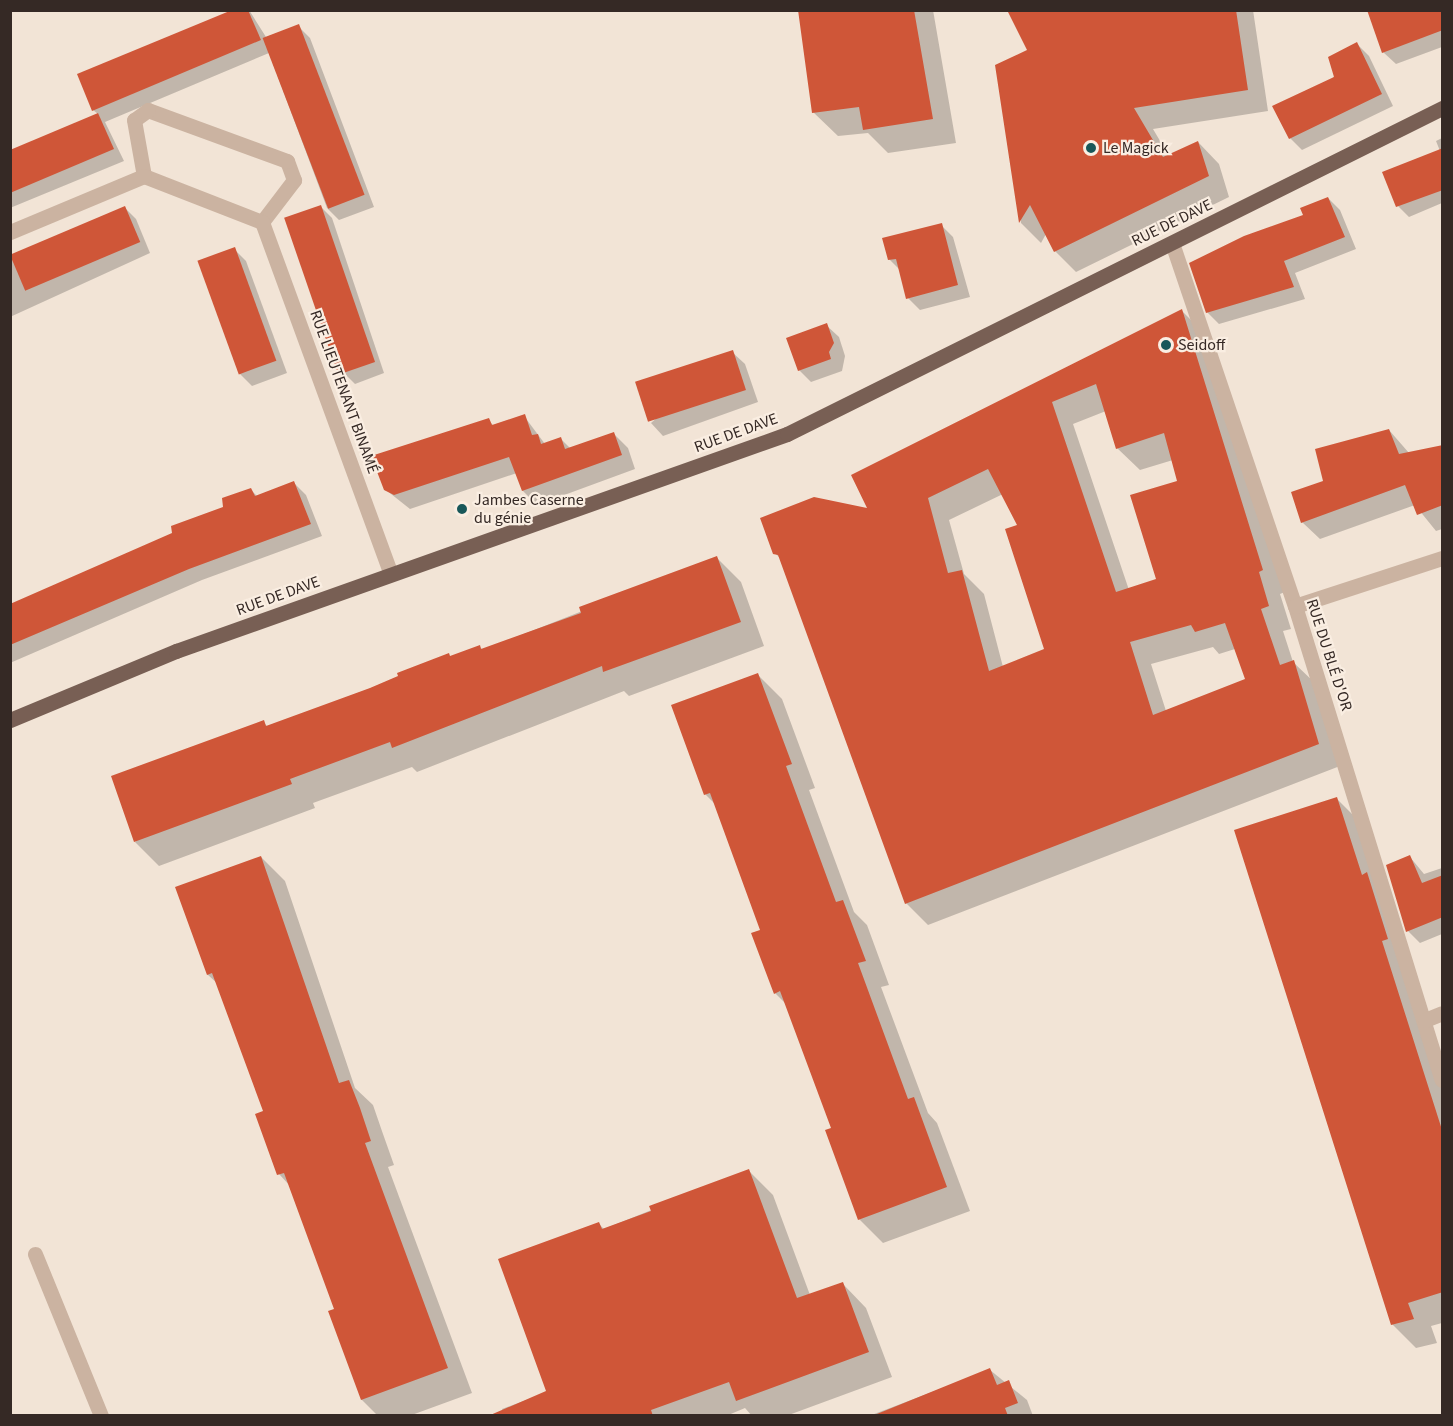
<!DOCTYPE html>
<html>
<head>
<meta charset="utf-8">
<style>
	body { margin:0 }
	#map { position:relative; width:1453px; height:1426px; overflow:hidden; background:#f2e4d6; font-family:"Source Sans 3",sans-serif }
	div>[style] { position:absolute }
	.shadow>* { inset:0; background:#0003 }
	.building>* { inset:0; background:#cf5638; transform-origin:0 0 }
	.minor>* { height:15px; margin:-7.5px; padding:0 7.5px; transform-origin:7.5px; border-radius:7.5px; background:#cbb3a1 }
	.major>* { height:15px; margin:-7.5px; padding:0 7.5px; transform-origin:7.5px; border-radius:7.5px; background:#785f54 }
	.dots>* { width:16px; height:16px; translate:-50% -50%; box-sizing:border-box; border:3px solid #faeee2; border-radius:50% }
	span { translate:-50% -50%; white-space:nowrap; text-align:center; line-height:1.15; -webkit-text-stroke:4.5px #faeee2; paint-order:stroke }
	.poi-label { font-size:16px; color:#352925 }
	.left { translate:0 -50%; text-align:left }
	.street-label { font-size:16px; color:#352925 }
	.frame { position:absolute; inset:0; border:12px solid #352925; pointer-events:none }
</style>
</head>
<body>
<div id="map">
	<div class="shadow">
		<div style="clip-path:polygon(236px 10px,249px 10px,266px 37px,298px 26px,310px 38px,374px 207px,339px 220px,327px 208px,269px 53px,105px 122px,124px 161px,10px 208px,10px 153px,98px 114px,93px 110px)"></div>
		<div style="clip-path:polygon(800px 10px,933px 10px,956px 143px,888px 153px,868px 133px,838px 136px,813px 112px)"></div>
		<div style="clip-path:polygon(1009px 10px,1253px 10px,1268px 111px,1153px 129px,1169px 156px,1198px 142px,1219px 164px,1229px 197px,1076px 272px,1055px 251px,1046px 234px,1041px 243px,1021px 223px,997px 65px,1029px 51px)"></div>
		<div style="clip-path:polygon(1442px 10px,1442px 47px,1396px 64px,1383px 52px)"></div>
		<div style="clip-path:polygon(1357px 44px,1369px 56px,1393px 106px,1302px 150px,1290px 138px)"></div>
		<div style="clip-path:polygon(1442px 138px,1442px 203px,1409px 217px,1398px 206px,1440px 151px,1436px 141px)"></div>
		<div style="clip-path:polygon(1328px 198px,1340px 210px,1356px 249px,1295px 273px,1305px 299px,1219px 324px,1207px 312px,1304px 216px)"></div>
		<div style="clip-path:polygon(321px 207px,332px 218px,384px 373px,355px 384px,344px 373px)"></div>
		<div style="clip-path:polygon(125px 208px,136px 219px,150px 253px,10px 317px,10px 256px)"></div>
		<div style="clip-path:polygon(941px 225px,953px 237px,970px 297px,920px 310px,908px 298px,901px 271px,889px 259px)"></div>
		<div style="clip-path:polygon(234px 249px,246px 261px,287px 373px,252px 386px,240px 374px)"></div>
		<div style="clip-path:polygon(evenodd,1182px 311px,1204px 333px,1285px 592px,1280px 594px,1291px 629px,1283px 631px,1293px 662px,1316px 684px,1340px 766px,928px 925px,906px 903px,782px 560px,775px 553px,870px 510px,1182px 311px,1106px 411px,1117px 448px,1140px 470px,1173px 460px,1179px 482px,1158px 580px,1129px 590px,1073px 424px,1106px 411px,1182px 311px,1003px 494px,1019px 526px,1045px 650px,1003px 667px,984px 594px,964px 574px,949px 520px,1003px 494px,1182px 311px,1213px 647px,1219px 654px,1235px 649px,1247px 680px,1166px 711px,1151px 664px,1213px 647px)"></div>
		<div style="clip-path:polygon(826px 325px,839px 337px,845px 356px,842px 371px,811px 382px,799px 370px)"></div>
		<div style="clip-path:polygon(732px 352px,745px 364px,758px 402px,663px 436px,651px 423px)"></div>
		<div style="clip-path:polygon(524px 416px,545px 444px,560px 438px,570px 448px,614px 434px,628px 448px,635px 469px,537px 505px,523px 491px,517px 473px,410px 509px,386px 490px,488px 420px,494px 426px)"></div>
		<div style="clip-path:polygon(1389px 430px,1409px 453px,1442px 446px,1442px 529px,1436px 531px,1415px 505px,1320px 539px,1302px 522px,1324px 482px)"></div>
		<div style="clip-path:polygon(294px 483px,306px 495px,322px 536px,202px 580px,10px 663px,10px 605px,174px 534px,225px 508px,251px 490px,257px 496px)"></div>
		<div style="clip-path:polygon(717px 558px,741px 582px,764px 646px,629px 696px,624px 691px,417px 772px,412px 767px,313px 803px,315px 808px,159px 866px,135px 842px,263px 722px,268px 727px,480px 647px,483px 650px)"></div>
		<div style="clip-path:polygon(758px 675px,782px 699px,815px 788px,809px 790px,854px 912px,867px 925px,889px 985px,881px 987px,928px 1113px,937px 1123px,970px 1211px,883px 1243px,859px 1219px,833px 1129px,787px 1005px,775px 993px,762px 931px,716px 805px,705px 794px)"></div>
		<div style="clip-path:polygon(1337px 799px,1361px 823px,1442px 1083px,1442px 1323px,1431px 1326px,1437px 1343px,1416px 1348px,1392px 1324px)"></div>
		<div style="clip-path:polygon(261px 857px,285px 881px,355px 1088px,373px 1105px,383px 1134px,394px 1165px,388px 1167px,472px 1393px,409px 1416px,378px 1416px,362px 1400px,330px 1312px,336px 1310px,291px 1187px,279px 1174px,265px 1112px,218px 984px,208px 975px,177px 888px)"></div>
		<div style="clip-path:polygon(1410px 857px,1424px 874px,1442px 868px,1442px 934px,1420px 943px,1408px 931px)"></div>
		<div style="clip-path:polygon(749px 1171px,773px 1195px,810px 1295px,842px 1283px,866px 1308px,892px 1377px,786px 1416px,752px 1416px,745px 1408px,726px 1416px,504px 1416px,502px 1409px,548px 1392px,599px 1224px,604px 1229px)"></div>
		<div style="clip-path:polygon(990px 1370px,1027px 1400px,1033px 1416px,869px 1416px)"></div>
	</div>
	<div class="building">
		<div style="clip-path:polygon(232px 10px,248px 10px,261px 40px,92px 111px,77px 74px)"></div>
		<div style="clip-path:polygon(798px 10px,914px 10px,933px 119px,863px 130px,859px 107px,812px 113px)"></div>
		<div style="clip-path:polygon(1007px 10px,1236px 10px,1248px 90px,1134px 108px,1163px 157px,1198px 141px,1209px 176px,1054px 252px,1030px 205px,1019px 223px,995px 65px,1027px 50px)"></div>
		<div style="clip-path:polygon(1367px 10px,1443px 10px,1443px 30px,1382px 53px)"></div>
		<div style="left:299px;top:24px;width:183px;height:39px;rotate:69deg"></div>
		<div style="clip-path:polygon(1357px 42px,1382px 94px,1289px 139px,1272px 106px,1334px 77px,1328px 57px)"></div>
		<div style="clip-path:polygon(98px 113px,114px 149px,10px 193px,10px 150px)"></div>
		<div style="clip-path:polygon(1443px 148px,1443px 190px,1396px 207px,1382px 172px)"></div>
		<div style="clip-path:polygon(1328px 197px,1345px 237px,1284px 261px,1294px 287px,1206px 313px,1189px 263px,1244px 236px,1303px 215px,1300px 208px)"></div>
		<div style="left:321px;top:205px;width:166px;height:39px;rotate:71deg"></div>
		<div style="left:125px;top:206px;width:39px;height:125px;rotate:67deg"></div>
		<div style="clip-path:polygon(942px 223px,958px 285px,906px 299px,896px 259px,888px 260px,882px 238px)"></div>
		<div style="left:235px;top:247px;width:121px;height:40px;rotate:70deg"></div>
		<div style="clip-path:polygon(evenodd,1182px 309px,1263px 570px,1259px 572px,1269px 606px,1261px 609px,1280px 665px,1294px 660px,1319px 744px,905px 904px,778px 555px,773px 554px,760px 518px,814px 497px,867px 508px,851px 475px,1182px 309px,1096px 384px,1116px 449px,1164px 433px,1177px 481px,1130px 495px,1156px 579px,1116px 592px,1052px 402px,1096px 384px,1182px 309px,988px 469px,1017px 525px,1005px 529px,1044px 649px,989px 671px,962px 570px,948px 573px,928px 498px,988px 469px,1182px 309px,1225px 623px,1245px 679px,1153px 715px,1130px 642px,1191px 625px,1195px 632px,1225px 623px)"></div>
		<div style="clip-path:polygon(827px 323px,834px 343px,829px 352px,831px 359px,798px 371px,786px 338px)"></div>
		<div style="left:733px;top:350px;width:42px;height:103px;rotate:72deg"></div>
		<div style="clip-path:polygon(525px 414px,532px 435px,538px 434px,541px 444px,561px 437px,565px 449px,614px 432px,622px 455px,522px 491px,509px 457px,394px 495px,384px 490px,371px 456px,489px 418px,492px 425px)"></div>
		<div style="clip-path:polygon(1389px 429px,1399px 454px,1443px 445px,1443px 505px,1417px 515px,1405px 485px,1301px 523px,1291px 492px,1323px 481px,1315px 449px)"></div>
		<div style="clip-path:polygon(294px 481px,311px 524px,189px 569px,10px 645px,10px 604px,172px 533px,171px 526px,223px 507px,222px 498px,251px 488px,255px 496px)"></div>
		<div style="clip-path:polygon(717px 556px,741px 622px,603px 672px,602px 666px,392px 748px,390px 742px,290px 779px,292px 784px,134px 842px,111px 776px,264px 720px,266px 726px,370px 688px,398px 676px,397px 673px,449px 653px,450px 656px,480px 645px,481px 649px,581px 613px,579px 607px)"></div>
		<div style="clip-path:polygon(758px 673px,792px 764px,786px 766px,836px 902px,843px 900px,866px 961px,858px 963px,908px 1099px,914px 1097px,947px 1187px,858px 1220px,825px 1130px,831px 1128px,780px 991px,774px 994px,751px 933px,760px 930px,710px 793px,704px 795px,671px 705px)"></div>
		<div style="clip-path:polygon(1337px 797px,1362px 875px,1367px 872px,1388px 939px,1382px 941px,1443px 1133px,1443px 1292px,1408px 1303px,1414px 1319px,1391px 1325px,1234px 830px)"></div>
		<div style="clip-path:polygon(1410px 855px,1422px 883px,1443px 875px,1443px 917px,1406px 932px,1386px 865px)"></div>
		<div style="clip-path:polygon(261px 856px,339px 1083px,349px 1080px,360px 1108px,371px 1141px,365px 1143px,448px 1368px,361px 1400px,328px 1311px,334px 1309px,284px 1173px,277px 1175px,255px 1114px,263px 1111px,212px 973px,207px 975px,175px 887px)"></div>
		<div style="clip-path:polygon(749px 1169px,797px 1298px,843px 1282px,869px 1352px,736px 1401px,729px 1382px,651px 1410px,653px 1416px,488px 1416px,546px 1391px,498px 1259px,599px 1222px,602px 1229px,651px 1211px,649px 1206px)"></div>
		<div style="clip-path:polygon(990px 1368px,997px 1385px,1009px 1380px,1018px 1403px,1005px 1408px,1008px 1416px,872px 1416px)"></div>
	</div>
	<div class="minor">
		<div style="left:262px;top:222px;width:53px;rotate:-52.7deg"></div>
		<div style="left:294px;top:180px;width:20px;rotate:-110deg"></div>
		<div style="left:287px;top:161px;width:148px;rotate:-159.9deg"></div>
		<div style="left:148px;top:110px;width:17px;rotate:144deg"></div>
		<div style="left:134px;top:120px;width:57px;rotate:79.9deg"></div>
		<div style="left:144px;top:176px;width:127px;rotate:21.3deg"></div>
		<div style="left:262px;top:222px;width:375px;rotate:69.9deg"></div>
		<div style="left:10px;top:232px;width:145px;rotate:-22.7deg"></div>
		<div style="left:1172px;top:243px;width:383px;rotate:71.3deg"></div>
		<div style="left:1295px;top:606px;width:496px;rotate:72.8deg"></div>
		<div style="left:1295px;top:606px;width:155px;rotate:-18.1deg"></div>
		<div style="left:1425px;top:1020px;width:18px;rotate:-22deg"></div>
		<div style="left:35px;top:1254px;width:175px;rotate:67.8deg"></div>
	</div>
	<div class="major">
		<div style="left:10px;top:720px;width:180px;rotate:-22.6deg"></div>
		<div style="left:176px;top:651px;width:648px;rotate:-19.55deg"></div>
		<div style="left:787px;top:434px;width:732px;rotate:-26.46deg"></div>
	</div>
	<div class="dots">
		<div style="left:1091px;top:148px;background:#185759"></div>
		<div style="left:1166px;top:345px;background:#185759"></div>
		<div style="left:462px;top:509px;background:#185759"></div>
	</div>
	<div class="poi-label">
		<span class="left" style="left:1103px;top:148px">Le Magick</span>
		<span class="left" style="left:1178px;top:345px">Seidoff</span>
		<span class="left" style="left:474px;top:509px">Jambes Caserne<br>du génie</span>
	</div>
	<div class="street-label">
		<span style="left:1172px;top:223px;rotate:-26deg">RUE DE DAVE</span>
		<span style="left:344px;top:392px;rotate:70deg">RUE LIEUTENANT BINAMÉ</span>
		<span style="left:736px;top:433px;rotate:-20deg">RUE DE DAVE</span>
		<span style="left:278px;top:596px;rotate:-20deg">RUE DE DAVE</span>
		<span style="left:1329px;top:655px;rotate:72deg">RUE DU BLÉ D'OR</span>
	</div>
	<div class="frame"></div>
</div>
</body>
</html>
